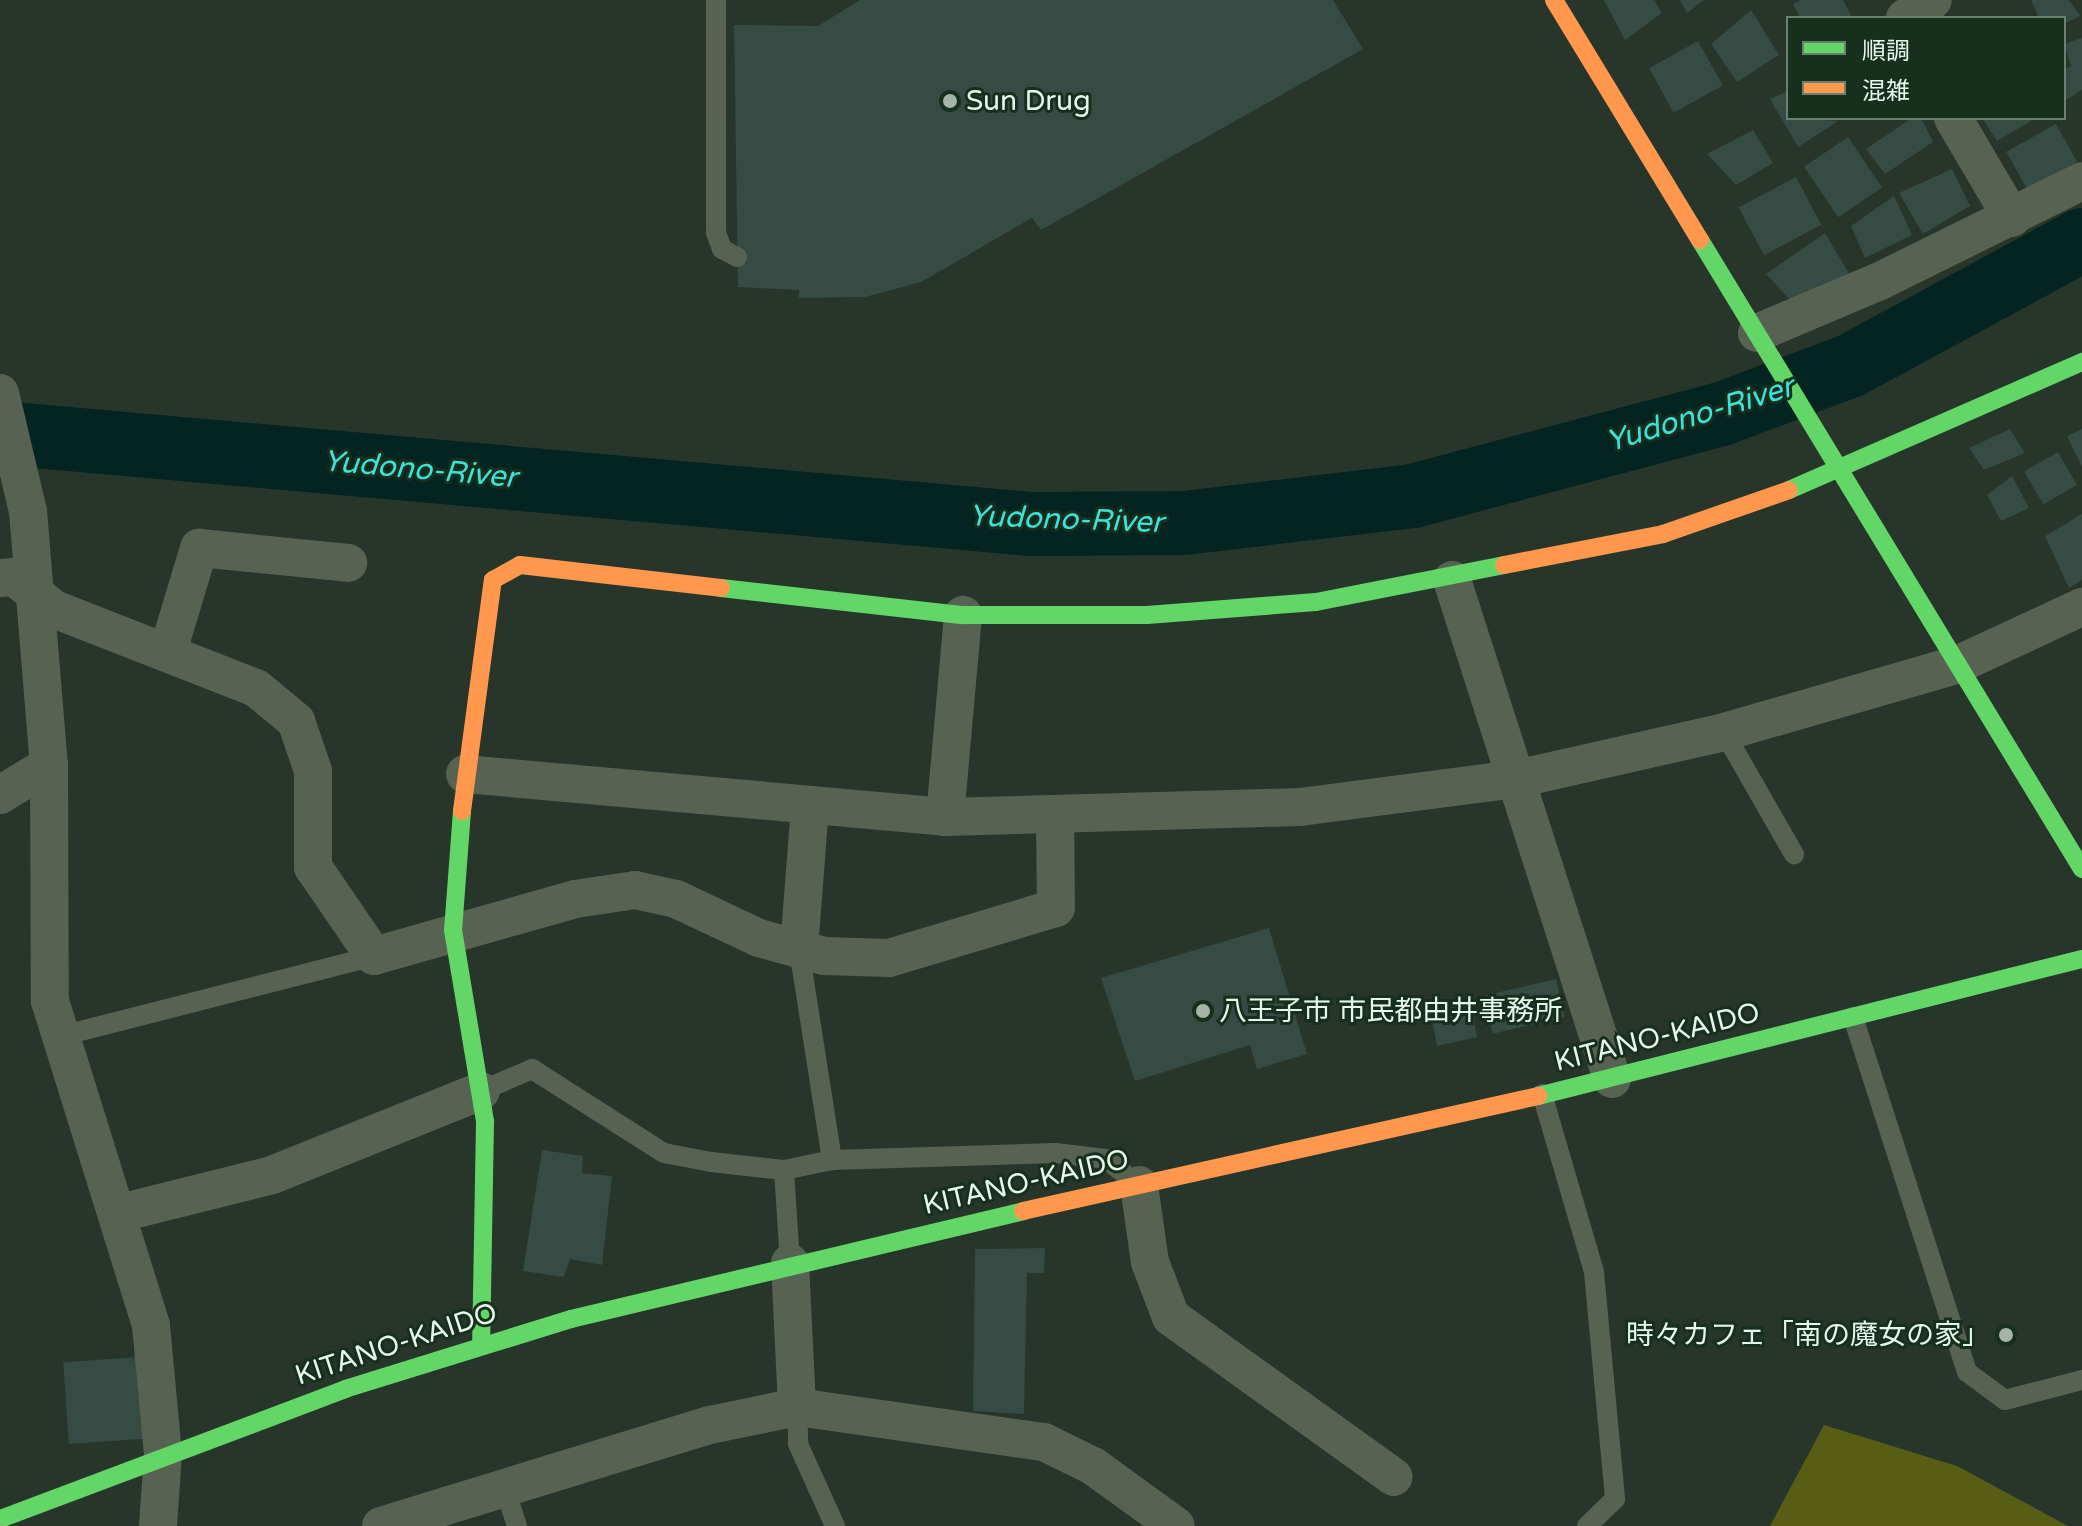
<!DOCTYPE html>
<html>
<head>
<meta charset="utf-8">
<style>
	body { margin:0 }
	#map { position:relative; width:2082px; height:1526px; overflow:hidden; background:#28352b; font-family:"Varela Round","Noto Sans JP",sans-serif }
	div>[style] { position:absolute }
	.forest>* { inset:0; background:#575d15 }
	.river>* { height:64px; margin:-32px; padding:0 32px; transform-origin:32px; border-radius:32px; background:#042421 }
	.building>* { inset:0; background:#364b43; transform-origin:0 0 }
	.lane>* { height:20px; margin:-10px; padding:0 10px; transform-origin:10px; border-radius:10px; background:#586253 }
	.street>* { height:38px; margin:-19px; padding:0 19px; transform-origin:19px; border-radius:19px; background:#586253 }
	.fast>* { height:18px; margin:-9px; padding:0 9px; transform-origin:9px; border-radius:9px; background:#63d668 }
	.slow>* { height:18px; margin:-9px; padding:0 9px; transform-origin:9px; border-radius:9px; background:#ff974d }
	.dots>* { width:22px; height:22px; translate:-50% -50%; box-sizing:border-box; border:4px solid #17301e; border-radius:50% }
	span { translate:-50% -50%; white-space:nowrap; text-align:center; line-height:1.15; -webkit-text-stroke:6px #17301e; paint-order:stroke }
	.poi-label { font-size:28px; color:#e8f7eb }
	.left { translate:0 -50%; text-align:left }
	.right { translate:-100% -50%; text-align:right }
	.street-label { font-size:28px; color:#e8f7eb }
	.water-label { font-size:30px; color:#3ee1d8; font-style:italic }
	.legend { position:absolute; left:1786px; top:16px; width:280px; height:104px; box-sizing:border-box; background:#17301e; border:2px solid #6b8070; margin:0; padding:10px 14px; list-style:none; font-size:24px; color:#e8f7eb }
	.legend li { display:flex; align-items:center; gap:16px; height:40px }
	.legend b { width:40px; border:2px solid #6b8070 }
</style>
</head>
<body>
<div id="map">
	<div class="forest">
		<div style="clip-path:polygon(1824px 1425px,1957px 1466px,2068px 1526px,1770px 1526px)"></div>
	</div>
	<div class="river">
		<div style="left:0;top:433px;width:1036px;rotate:5.04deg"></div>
		<div style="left:1032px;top:524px;width:152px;rotate:-0.4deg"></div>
		<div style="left:1184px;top:523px;width:231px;rotate:-6.7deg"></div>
		<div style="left:1413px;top:496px;width:322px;rotate:-14.9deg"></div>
		<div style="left:1724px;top:413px;width:134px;rotate:-20.5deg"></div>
		<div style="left:1850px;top:366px;width:264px;rotate:-28.5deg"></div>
	</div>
	<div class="building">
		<div style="clip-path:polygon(860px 0,1333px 0,1363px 49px,1041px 230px,1032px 218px,921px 282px,865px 297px,799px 298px,799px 290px,738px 287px,734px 25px,818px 26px)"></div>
		<div style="clip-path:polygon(1604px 0,1654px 0,1662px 13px,1625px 40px)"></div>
		<div style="clip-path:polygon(1680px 0,1704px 0,1687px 13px)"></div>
		<div style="clip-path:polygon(1801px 0,1843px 0,1852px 18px,1800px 18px,1793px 4px)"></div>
		<div style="clip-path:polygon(2031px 0,2069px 0,2080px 16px,2064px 24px,2064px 18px,2039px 18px)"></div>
		<div style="clip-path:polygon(1751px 10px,1779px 55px,1737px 82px,1711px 44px)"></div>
		<div style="clip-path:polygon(2082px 38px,2082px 90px,2064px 101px,2064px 69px,2071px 66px,2064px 44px)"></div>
		<div style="left:1698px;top:41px;width:51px;height:56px;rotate:61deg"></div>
		<div style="clip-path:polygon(1788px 91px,1788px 118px,1838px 121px,1798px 147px,1770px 99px)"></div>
		<div style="clip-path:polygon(1912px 118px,1921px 118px,1933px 142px,1885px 174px,1866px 149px)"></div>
		<div style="clip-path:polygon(1982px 118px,2036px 118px,1997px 141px)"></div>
		<div style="left:2056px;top:124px;width:43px;height:57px;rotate:61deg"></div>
		<div style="clip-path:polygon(1753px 130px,1773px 163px,1736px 185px,1707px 154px)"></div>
		<div style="left:1848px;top:137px;width:61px;height:53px;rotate:56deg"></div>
		<div style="clip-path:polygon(1952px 169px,1970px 206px,1923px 234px,1899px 193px)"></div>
		<div style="left:1796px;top:177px;width:54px;height:65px;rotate:62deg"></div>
		<div style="clip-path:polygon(1894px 196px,1912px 235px,1865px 258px,1851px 226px)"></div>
		<div style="clip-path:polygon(1825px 233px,1853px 280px,1796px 306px,1766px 274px)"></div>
		<div style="clip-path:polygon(2010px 429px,2025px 453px,1984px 470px,1969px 448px)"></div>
		<div style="clip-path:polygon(2082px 429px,2082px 467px,2067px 436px)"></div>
		<div style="left:2058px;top:452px;width:38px;height:39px;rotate:60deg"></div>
		<div style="clip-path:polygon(2012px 476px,2029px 508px,2001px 521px,1987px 495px)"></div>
		<div style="clip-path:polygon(2082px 514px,2082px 580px,2069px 588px,2045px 536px)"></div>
		<div style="clip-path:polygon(1269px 928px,1307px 1054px,1257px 1069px,1250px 1045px,1135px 1081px,1101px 978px)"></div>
		<div style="left:1556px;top:979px;width:39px;height:74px;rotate:77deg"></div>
		<div style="left:1470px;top:1003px;width:35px;height:41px;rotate:78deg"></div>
		<div style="clip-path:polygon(542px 1150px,583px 1156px,582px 1173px,612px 1176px,602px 1265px,570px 1259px,564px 1277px,523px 1271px)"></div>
		<div style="clip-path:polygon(1045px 1248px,1044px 1273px,1027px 1273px,1024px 1414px,973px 1411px,975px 1249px)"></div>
		<div style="left:139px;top:1357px;width:82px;height:76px;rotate:86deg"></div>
	</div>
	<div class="lane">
		<div style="left:716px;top:0;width:233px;rotate:90deg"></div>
		<div style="left:716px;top:233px;width:17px;rotate:69deg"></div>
		<div style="left:722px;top:249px;width:17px;rotate:28deg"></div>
		<div style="left:1724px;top:732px;width:141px;rotate:60.2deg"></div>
		<div style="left:799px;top:949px;width:214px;rotate:81.1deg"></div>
		<div style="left:1853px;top:1017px;width:373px;rotate:72.2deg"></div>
		<div style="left:1967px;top:1372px;width:47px;rotate:36.4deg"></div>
		<div style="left:2005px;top:1400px;width:80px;rotate:-14.6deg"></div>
		<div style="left:57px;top:1037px;width:327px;rotate:-14.3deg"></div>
		<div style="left:481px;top:1091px;width:56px;rotate:-23.3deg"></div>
		<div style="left:532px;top:1069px;width:156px;rotate:32.5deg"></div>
		<div style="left:664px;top:1153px;width:48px;rotate:10.8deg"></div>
		<div style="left:711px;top:1162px;width:73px;rotate:6.3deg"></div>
		<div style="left:784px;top:1170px;width:49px;rotate:-11.8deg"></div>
		<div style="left:832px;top:1160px;width:223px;rotate:-1.8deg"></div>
		<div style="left:1055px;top:1153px;width:51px;rotate:6.7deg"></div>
		<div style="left:1106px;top:1159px;width:40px;rotate:39deg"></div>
		<div style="left:1542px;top:1094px;width:185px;rotate:73.7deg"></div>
		<div style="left:1594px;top:1272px;width:228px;rotate:84.7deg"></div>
		<div style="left:1615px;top:1499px;width:39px;rotate:136deg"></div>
		<div style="left:784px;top:1170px;width:93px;rotate:86.3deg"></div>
		<div style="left:797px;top:1407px;width:37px;rotate:88deg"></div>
		<div style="left:798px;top:1444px;width:90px;rotate:65.7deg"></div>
		<div style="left:504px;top:1486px;width:42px;rotate:72deg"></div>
	</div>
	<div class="street">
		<div style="left:1905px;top:18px;width:33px;rotate:-33deg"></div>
		<div style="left:1953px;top:118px;width:116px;rotate:59.5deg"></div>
		<div style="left:1757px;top:333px;width:134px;rotate:-22.9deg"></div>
		<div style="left:1880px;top:281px;width:225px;rotate:-26.3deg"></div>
		<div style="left:0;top:393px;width:121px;rotate:76.7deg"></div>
		<div style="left:28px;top:511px;width:255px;rotate:85.3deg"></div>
		<div style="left:49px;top:765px;width:236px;rotate:89.8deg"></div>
		<div style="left:50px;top:1001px;width:339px;rotate:72.7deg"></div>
		<div style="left:151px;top:1325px;width:130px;rotate:84.7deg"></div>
		<div style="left:163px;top:1454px;width:72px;rotate:94deg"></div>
		<div style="left:0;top:578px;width:14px;rotate:-4deg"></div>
		<div style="left:14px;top:577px;width:51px;rotate:38.7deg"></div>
		<div style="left:54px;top:609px;width:217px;rotate:21.4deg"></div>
		<div style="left:256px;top:688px;width:52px;rotate:39.5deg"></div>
		<div style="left:296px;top:721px;width:53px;rotate:71.2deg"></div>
		<div style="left:313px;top:771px;width:96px;rotate:90deg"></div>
		<div style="left:313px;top:867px;width:108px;rotate:55.6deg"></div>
		<div style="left:374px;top:956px;width:209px;rotate:-15.8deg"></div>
		<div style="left:575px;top:899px;width:61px;rotate:-8.5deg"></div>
		<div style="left:635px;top:890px;width:42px;rotate:12.4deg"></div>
		<div style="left:676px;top:899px;width:92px;rotate:25.2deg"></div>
		<div style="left:759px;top:938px;width:67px;rotate:15.5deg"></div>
		<div style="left:824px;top:956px;width:65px;rotate:1.8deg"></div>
		<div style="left:889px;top:958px;width:174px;rotate:-16.7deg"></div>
		<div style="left:1056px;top:908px;width:90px;rotate:-90.6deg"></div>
		<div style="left:1452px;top:580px;width:524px;rotate:72.22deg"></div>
		<div style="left:168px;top:651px;width:108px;rotate:-73.2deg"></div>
		<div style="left:199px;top:548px;width:150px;rotate:5.7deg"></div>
		<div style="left:465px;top:774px;width:482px;rotate:5.1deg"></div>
		<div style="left:945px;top:817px;width:355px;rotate:-1.6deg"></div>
		<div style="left:1300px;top:807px;width:218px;rotate:-7.4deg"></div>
		<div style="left:1516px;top:779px;width:213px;rotate:-12.7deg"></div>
		<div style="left:1724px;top:732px;width:245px;rotate:-16.1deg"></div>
		<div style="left:1959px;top:664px;width:136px;rotate:-24.9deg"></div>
		<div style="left:0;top:795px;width:57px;rotate:-31.5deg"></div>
		<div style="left:945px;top:817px;width:203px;rotate:-84.9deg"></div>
		<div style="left:799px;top:949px;width:142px;rotate:-85.6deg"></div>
		<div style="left:1139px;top:1185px;width:78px;rotate:81.9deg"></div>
		<div style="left:1150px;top:1262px;width:59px;rotate:69.1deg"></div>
		<div style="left:1171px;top:1317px;width:274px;rotate:35.7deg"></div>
		<div style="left:120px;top:1213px;width:157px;rotate:-14deg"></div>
		<div style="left:272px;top:1175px;width:225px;rotate:-21.9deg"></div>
		<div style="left:790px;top:1263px;width:144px;rotate:87.2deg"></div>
		<div style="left:381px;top:1526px;width:344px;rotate:-17.1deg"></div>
		<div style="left:710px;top:1425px;width:89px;rotate:-11.7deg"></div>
		<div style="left:797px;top:1407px;width:249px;rotate:8.1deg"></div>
		<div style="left:1044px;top:1442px;width:55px;rotate:26.1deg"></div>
		<div style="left:1093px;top:1466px;width:102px;rotate:35.9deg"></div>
	</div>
	<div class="fast">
		<div style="left:1700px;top:240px;width:736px;rotate:58.73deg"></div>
		<div style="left:1789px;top:490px;width:320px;rotate:-23.6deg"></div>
		<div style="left:721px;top:588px;width:244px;rotate:6.4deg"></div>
		<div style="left:963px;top:615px;width:184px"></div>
		<div style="left:1147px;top:615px;width:169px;rotate:-4.4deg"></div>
		<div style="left:1316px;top:602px;width:192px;rotate:-11.1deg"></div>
		<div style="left:462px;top:811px;width:119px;rotate:94.3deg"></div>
		<div style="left:453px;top:930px;width:195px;rotate:80.5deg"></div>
		<div style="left:485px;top:1122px;width:223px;rotate:91deg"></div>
		<div style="left:1538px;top:1096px;width:561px;rotate:-14.14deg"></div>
		<div style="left:0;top:1519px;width:369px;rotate:-20.6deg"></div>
		<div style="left:345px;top:1389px;width:237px;rotate:-17.2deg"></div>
		<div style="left:571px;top:1319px;width:465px;rotate:-13.4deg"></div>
	</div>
	<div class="slow">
		<div style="left:1554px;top:0;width:281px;rotate:58.7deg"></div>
		<div style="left:1504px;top:565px;width:162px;rotate:-11deg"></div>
		<div style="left:1663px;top:534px;width:133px;rotate:-19.2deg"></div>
		<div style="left:462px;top:811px;width:233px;rotate:-82.4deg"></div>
		<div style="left:493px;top:580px;width:31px;rotate:-29deg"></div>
		<div style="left:520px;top:565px;width:202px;rotate:6.5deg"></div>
		<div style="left:1023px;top:1211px;width:528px;rotate:-12.59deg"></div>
	</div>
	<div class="dots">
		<div style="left:950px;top:101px;background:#a5b3a8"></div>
		<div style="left:1203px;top:1011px;background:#a5b3a8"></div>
		<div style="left:2006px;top:1335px;background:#a5b3a8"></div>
	</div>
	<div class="poi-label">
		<span class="left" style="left:966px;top:101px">Sun Drug</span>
		<span class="left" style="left:1219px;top:1011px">八王子市 市民都由井事務所</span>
		<span class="right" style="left:1990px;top:1335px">時々カフェ「南の魔女の家」</span>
	</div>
	<div class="street-label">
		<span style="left:1657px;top:1037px;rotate:-14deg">KITANO-KAIDO</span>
		<span style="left:1026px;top:1182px;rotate:-13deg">KITANO-KAIDO</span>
		<span style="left:396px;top:1344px;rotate:-18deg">KITANO-KAIDO</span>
	</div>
	<div class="water-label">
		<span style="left:1700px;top:415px;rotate:-17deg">Yudono-River</span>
		<span style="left:420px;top:470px;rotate:5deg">Yudono-River</span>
		<span style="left:1066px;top:520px;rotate:2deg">Yudono-River</span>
	</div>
	<ul class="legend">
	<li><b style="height:10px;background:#63d668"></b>順調</li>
	<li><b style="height:10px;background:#ff974d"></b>混雑</li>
	</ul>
</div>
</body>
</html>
